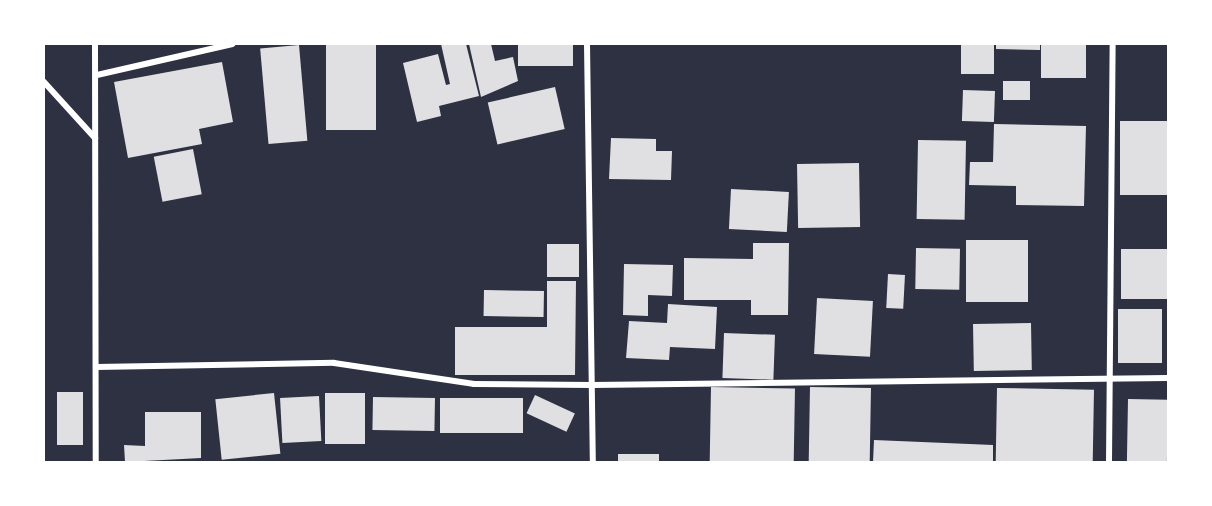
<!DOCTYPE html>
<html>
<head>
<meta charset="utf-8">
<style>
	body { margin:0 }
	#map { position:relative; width:1212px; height:506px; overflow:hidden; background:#2d3142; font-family:Roboto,sans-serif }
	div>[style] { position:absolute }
	.building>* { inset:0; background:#e0e0e3; transform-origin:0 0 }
	.minor>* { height:6px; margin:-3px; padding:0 3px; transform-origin:3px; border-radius:3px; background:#fff }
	span { translate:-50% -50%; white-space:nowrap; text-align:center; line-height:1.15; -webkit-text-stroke:5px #fff; paint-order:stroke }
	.frame { position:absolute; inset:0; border:45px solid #fff; pointer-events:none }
</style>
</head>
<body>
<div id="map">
	<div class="building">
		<div style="left:326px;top:44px;width:50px;height:86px"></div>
		<div style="clip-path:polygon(441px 44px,466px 44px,479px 96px,439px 106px,441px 116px,417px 122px,403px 63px,438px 54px,446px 85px,450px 84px)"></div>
		<div style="clip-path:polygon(469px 44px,491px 44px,495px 61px,513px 57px,518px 81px,481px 97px)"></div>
		<div style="left:518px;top:44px;width:55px;height:22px"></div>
		<div style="left:961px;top:44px;width:33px;height:30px"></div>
		<div style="clip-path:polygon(996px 44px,1040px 44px,1040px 50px,996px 49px)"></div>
		<div style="left:1041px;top:44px;width:45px;height:34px"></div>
		<div style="left:299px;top:45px;width:96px;height:39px;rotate:85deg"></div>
		<div style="clip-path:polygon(222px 62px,233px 122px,199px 129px,202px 144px,128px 158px,114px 82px)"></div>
		<div style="left:1003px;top:81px;width:27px;height:19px"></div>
		<div style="left:555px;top:87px;width:43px;height:69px;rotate:77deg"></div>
		<div style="left:963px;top:90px;width:32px;height:31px;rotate:2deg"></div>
		<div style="left:1120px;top:121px;width:48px;height:74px"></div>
		<div style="clip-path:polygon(994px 124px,1086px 126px,1084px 206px,1016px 205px,1016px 186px,969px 185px,970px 162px,993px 162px)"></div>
		<div style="clip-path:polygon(611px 138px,656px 139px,656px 151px,672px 151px,671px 180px,609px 179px)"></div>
		<div style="left:918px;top:140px;width:48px;height:79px;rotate:1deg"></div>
		<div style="left:193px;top:149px;width:46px;height:40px;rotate:79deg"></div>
		<div style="left:859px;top:163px;width:64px;height:62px;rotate:89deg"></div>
		<div style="left:731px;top:189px;width:58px;height:40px;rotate:3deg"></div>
		<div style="left:966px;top:240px;width:62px;height:62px"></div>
		<div style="clip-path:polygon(753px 243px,789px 243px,788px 315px,751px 315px,751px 300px,684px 300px,684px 258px,753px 259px)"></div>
		<div style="left:547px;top:244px;width:32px;height:33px"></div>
		<div style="left:916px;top:248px;width:44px;height:41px;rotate:1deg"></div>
		<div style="left:1121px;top:249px;width:46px;height:50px"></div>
		<div style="clip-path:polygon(624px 264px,673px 265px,672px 296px,648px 295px,648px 316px,623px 315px)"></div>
		<div style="left:888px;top:274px;width:17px;height:34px;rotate:3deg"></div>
		<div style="clip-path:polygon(547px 281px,576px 281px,575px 375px,455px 375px,455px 327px,547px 327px)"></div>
		<div style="left:484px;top:290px;width:60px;height:26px;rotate:1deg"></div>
		<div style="left:817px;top:298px;width:56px;height:56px;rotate:3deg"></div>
		<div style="clip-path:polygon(668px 304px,717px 307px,715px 349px,670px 347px,669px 360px,626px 358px,629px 321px,667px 323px)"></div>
		<div style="left:1118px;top:309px;width:44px;height:54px"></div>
		<div style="left:1031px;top:323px;width:47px;height:58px;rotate:89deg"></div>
		<div style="left:724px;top:333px;width:51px;height:45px;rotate:2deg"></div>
		<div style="left:711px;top:387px;width:84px;height:75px;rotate:1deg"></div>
		<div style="left:810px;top:387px;width:61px;height:75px;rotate:1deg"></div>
		<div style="left:997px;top:388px;width:97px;height:74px;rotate:1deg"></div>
		<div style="left:57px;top:392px;width:26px;height:53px"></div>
		<div style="left:274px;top:393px;width:61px;height:59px;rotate:84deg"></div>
		<div style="left:325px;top:393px;width:40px;height:51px"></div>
		<div style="left:535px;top:395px;width:44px;height:20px;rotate:25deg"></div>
		<div style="left:319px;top:396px;width:45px;height:39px;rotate:87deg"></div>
		<div style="left:373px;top:397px;width:62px;height:33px;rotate:1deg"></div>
		<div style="left:440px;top:398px;width:83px;height:35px"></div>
		<div style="left:1128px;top:399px;width:40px;height:62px;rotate:1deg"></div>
		<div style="clip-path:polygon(145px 412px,201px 412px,201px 458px,125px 462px,124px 445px,145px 446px)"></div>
		<div style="clip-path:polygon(874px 440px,993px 445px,993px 462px,873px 462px)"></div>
		<div style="left:618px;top:454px;width:41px;height:8px"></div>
	</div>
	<div class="minor">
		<div style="left:95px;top:44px;width:418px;rotate:89.9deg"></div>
		<div style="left:587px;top:44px;width:418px;rotate:89.2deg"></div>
		<div style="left:97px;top:75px;width:139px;rotate:-12.9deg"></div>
		<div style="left:44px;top:82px;width:76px;rotate:47.7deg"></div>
		<div style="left:96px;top:367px;width:238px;rotate:-1deg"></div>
		<div style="left:334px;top:363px;width:142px;rotate:8.5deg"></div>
		<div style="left:474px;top:384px;width:118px;rotate:0.5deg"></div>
		<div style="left:592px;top:385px;width:576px;rotate:-0.7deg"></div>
		<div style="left:1109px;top:462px;width:418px;rotate:-89.5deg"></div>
	</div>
	<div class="frame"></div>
</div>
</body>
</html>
